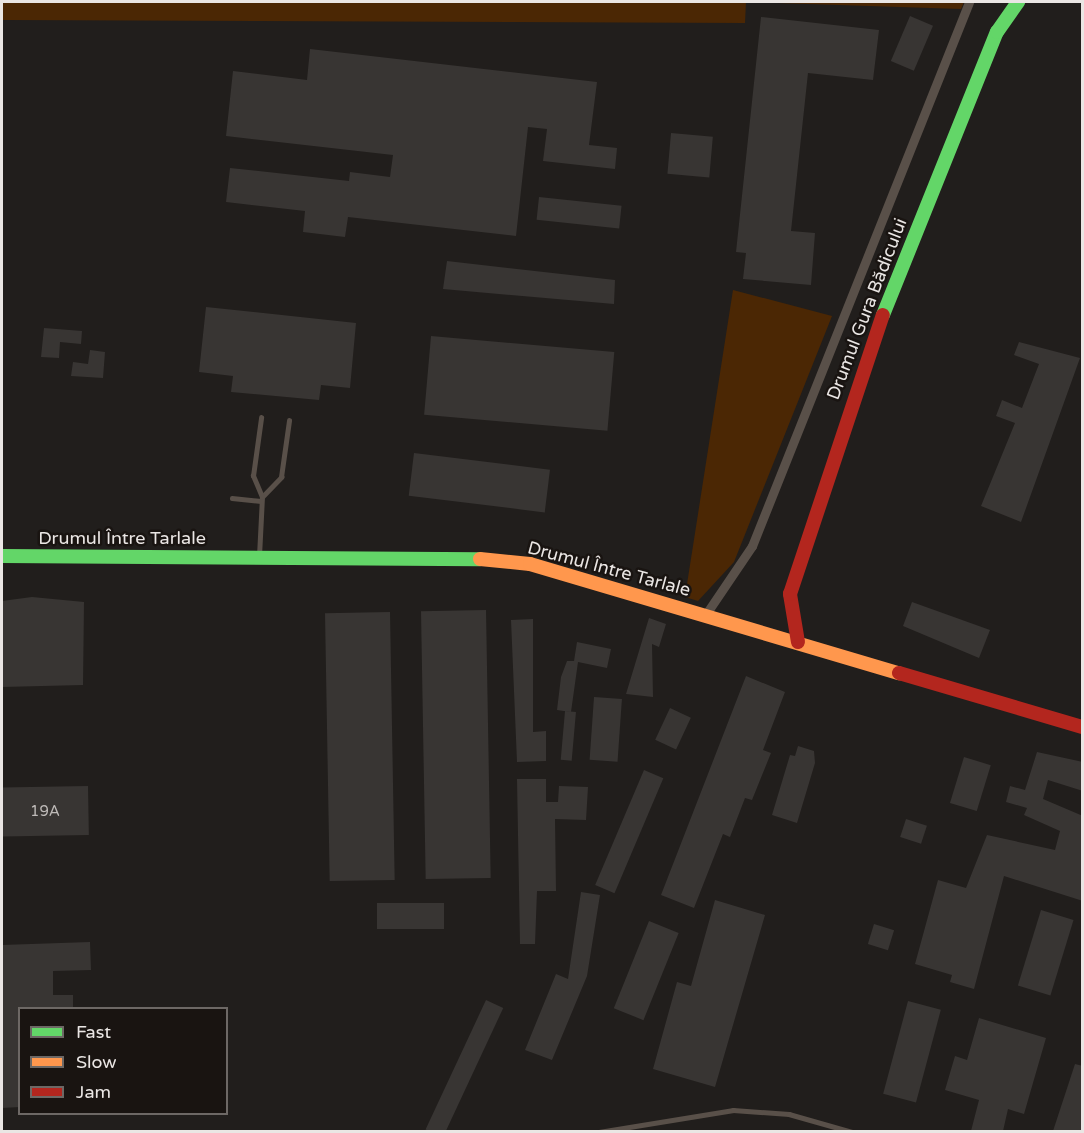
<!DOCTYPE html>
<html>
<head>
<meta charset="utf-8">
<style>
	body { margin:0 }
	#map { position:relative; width:1084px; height:1133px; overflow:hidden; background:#211e1c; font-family:"Varela Round",sans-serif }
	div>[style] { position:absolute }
	.green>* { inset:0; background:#4b2704 }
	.building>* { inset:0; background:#383533; transform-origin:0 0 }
	.lane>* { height:4.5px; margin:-2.25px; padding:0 2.25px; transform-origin:2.25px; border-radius:2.25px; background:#595049 }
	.street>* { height:9px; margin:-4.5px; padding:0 4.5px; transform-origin:4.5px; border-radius:4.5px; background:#595049 }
	.fast>* { height:14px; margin:-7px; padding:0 7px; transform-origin:7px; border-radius:7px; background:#63d668 }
	.slow>* { height:14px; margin:-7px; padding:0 7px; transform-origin:7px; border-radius:7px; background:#ff974d }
	.jam>* { height:14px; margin:-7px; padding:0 7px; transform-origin:7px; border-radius:7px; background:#b3261e }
	span { translate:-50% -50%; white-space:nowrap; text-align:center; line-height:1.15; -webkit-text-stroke:5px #191411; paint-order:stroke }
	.number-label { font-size:15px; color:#bebab8 }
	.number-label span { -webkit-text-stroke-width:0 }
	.street-label { font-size:18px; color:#eae6e4 }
	.frame { position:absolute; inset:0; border:3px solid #eae6e4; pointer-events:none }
	.legend { position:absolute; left:18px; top:1007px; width:210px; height:108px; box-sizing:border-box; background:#191411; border:2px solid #6d6865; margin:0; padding:8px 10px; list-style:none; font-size:18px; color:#eae6e4 }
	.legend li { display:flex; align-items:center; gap:12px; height:30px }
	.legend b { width:30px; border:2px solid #6d6865 }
</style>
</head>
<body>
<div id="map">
	<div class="green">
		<div style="clip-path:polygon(2px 2px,964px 2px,961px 9px,746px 2px,745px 23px,2px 20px)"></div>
		<div style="clip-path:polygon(733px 290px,832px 316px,734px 562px,698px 601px,685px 597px)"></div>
	</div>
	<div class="building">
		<div style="left:910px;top:16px;width:25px;height:49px;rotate:23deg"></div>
		<div style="clip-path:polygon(761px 17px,879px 30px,873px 80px,808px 73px,791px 231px,815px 233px,811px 285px,743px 279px,746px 253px,736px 252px)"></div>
		<div style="clip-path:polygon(310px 49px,597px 82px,589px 145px,617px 148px,615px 169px,543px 161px,547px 129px,528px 127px,516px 236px,348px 217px,345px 237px,303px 232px,305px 211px,226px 202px,230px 168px,349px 181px,350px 172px,390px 177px,393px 155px,226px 136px,233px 71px,307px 80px)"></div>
		<div style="left:671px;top:133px;width:42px;height:41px;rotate:5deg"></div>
		<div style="left:539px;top:197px;width:83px;height:23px;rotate:6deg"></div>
		<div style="clip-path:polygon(447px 261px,615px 280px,614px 304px,443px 289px)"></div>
		<div style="clip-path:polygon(206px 307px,356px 323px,350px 388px,321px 385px,319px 400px,231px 392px,233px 376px,199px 372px)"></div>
		<div style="clip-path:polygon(44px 328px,82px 331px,81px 344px,60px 342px,59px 358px,41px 357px)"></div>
		<div style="left:431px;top:336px;width:184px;height:79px;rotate:5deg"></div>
		<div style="clip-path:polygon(1019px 342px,1080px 358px,1021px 522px,981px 506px,1015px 423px,996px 416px,1002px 400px,1022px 408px,1039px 364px,1014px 355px)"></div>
		<div style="clip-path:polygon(90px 350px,105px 352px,103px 378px,71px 376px,73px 362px,88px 364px)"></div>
		<div style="left:414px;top:453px;width:137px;height:43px;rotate:7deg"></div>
		<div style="clip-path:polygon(32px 597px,84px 602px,83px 685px,2px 687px,2px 601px)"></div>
		<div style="clip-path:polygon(912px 602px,990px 630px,979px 658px,903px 626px)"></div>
		<div style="left:486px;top:610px;width:268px;height:65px;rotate:89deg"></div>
		<div style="left:390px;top:612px;width:268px;height:65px;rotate:89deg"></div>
		<div style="clip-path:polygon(649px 618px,666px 624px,659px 647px,652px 644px,653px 697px,626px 694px)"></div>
		<div style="clip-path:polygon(533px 619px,533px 732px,546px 731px,546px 761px,517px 762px,511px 620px)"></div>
		<div style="clip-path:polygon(577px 642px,611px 649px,607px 668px,578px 662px,571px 712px,557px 710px,561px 677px,567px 661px,574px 661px)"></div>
		<div style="clip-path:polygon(746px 676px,785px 692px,763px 750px,771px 753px,752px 800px,745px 798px,730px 837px,723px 834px,694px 908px,661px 895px)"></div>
		<div style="left:594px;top:697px;width:28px;height:63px;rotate:4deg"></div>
		<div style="left:670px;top:708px;width:23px;height:35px;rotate:25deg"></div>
		<div style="left:565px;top:711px;width:11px;height:49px;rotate:5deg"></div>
		<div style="clip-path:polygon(798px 746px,814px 751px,815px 763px,797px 823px,772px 815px,790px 755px,795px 756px)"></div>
		<div style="clip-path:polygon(1037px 752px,1083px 762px,1083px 791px,1048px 780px,1043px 799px,1083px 816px,1083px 901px,1004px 876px,974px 989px,950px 982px,952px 975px,915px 964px,938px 880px,966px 888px,987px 835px,1055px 850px,1060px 831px,1024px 815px,1027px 808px,1006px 802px,1010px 786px,1025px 790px)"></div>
		<div style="left:964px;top:757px;width:28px;height:48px;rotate:17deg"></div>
		<div style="left:644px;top:770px;width:21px;height:125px;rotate:23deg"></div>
		<div style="clip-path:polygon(517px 779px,546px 779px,546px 802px,558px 802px,559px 786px,588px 787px,586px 820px,555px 819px,556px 891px,537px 891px,535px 944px,520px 944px)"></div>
		<div style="left:88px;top:786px;width:49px;height:86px;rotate:89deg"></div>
		<div style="left:906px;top:819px;width:22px;height:19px;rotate:18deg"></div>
		<div style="clip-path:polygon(581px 892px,600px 895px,587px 976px,552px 1060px,525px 1050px,556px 974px,568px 979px)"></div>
		<div style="clip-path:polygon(715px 900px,765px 915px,715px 1087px,653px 1069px,677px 982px,691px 986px)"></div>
		<div style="left:444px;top:903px;width:26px;height:67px;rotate:90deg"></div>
		<div style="left:1041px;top:910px;width:34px;height:79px;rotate:17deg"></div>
		<div style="left:649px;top:921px;width:32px;height:94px;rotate:22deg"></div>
		<div style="left:874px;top:924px;width:21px;height:21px;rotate:17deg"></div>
		<div style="clip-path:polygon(90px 942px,91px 970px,53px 971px,53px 995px,73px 995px,73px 1008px,20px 1008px,20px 1107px,2px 1108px,2px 945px)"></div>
		<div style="left:486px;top:1000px;width:19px;height:143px;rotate:25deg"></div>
		<div style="left:908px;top:1001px;width:34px;height:96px;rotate:15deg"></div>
		<div style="clip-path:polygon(979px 1018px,1046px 1038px,1024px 1114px,1008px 1109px,1003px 1131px,971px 1131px,979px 1100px,945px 1090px,955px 1056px,967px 1060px)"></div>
		<div style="clip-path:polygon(1075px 1064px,1083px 1066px,1083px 1131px,1053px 1131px)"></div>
	</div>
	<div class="lane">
		<div style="left:262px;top:497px;width:28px;rotate:-46deg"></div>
		<div style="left:281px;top:477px;width:57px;rotate:-81.9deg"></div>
		<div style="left:232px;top:498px;width:29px;rotate:6deg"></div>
		<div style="left:259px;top:556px;width:59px;rotate:-87.1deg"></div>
		<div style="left:262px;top:497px;width:23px;rotate:-113deg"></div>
		<div style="left:253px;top:476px;width:59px;rotate:-82.1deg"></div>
		<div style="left:599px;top:1132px;width:136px;rotate:-9.3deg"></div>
		<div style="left:733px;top:1110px;width:56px;rotate:4.1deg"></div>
		<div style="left:789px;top:1114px;width:66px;rotate:15.9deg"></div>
	</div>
	<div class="street">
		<div style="left:706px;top:614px;width:82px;rotate:-55.9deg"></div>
		<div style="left:752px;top:546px;width:586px;rotate:-68.25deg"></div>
	</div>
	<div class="fast">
		<div style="left:883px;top:315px;width:305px;rotate:-68.1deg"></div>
		<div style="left:997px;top:32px;width:37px;rotate:-55deg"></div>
		<div style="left:2px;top:556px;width:478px;rotate:0.4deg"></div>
	</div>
	<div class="slow">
		<div style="left:480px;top:559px;width:50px;rotate:5.7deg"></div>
		<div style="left:530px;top:564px;width:385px;rotate:16.5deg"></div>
	</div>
	<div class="jam">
		<div style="left:798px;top:642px;width:49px;rotate:-99.5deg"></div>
		<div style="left:790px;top:594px;width:294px;rotate:-71.6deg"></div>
		<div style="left:899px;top:673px;width:191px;rotate:16.4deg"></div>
	</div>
	<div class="number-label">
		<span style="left:45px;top:812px">19A</span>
	</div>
	<div class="street-label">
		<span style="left:867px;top:309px;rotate:-69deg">Drumul Gura Bădicului</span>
		<span style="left:122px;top:538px">Drumul Între Tarlale</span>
		<span style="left:609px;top:569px;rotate:15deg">Drumul Între Tarlale</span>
	</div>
	<div class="frame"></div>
	<ul class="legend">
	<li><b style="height:8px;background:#63d668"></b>Fast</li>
	<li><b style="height:8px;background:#ff974d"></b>Slow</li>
	<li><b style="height:8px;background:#b3261e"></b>Jam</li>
	</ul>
</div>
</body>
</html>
